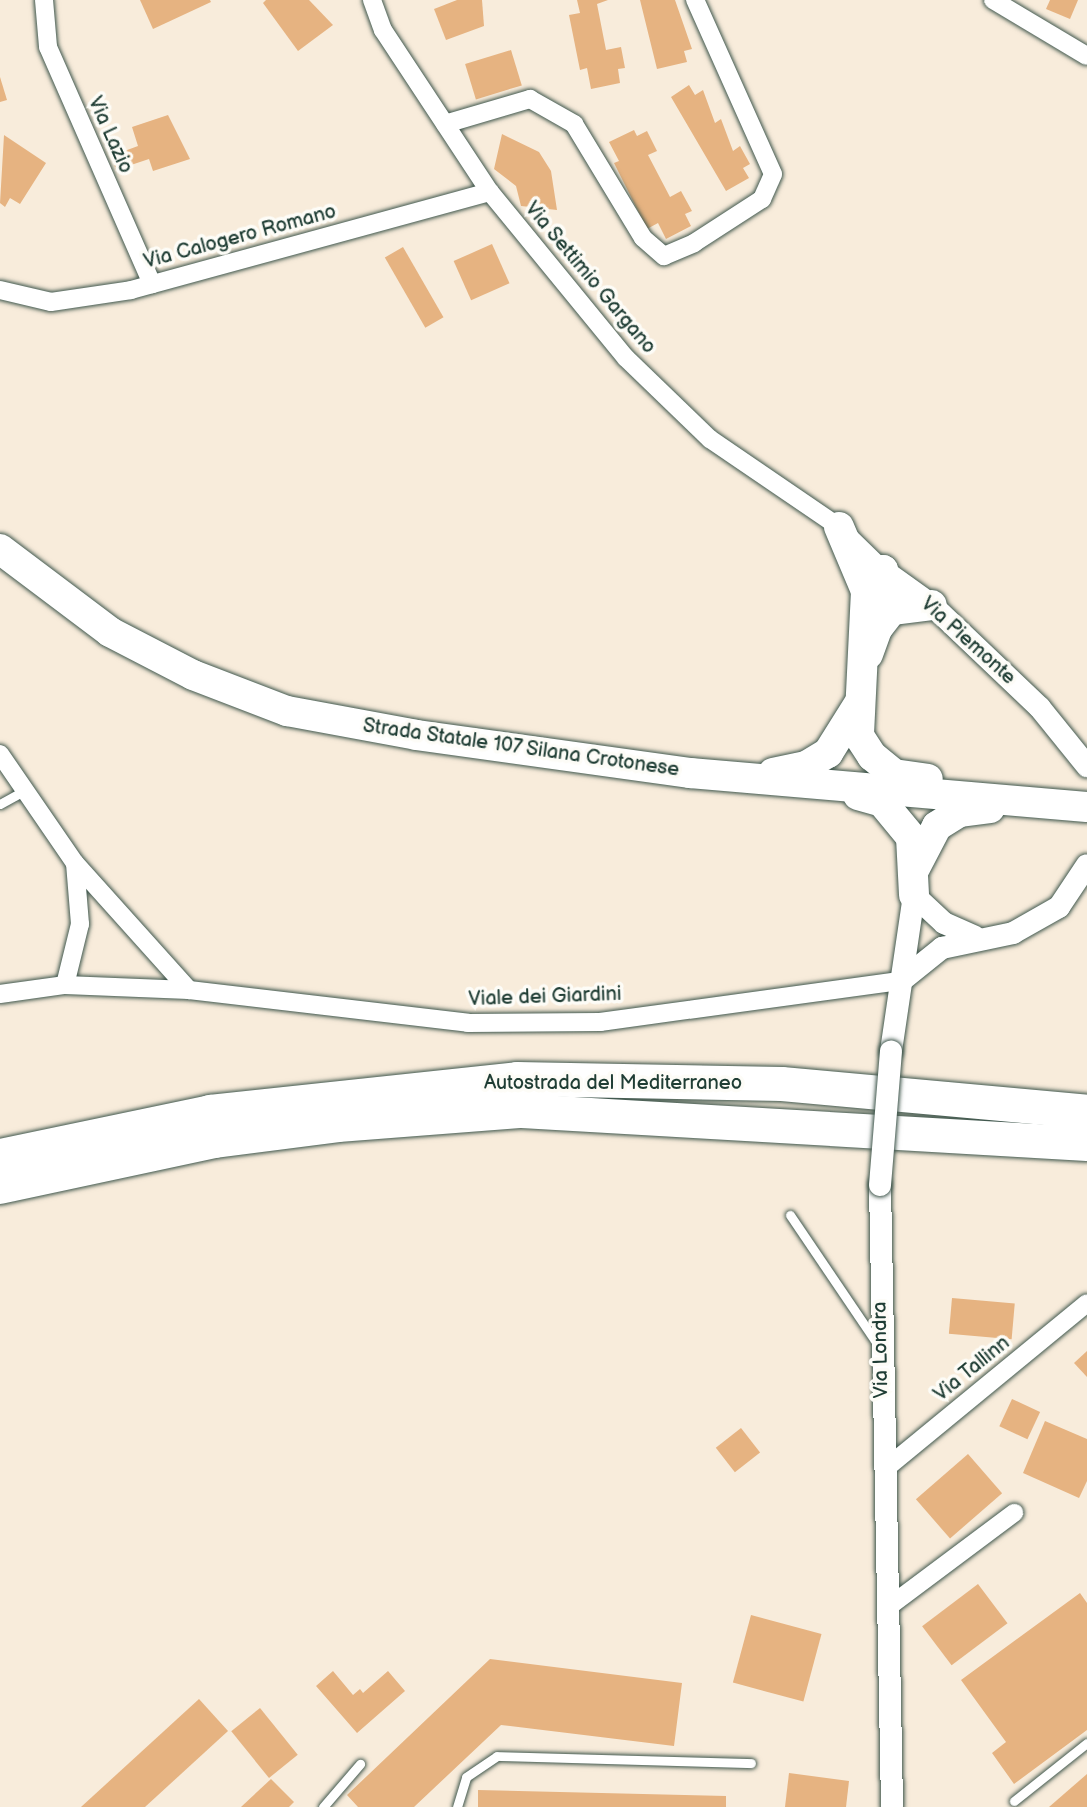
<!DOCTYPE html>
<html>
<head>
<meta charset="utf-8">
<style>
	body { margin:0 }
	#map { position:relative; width:1087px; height:1807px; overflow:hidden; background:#f8ecdb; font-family:"Balsamiq Sans",sans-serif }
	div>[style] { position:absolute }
	.building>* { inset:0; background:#e6b381; transform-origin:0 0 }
	.roads { filter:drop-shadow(0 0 2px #40574d) drop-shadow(0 0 2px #40574d) }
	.service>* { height:9px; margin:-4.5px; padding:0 4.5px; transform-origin:4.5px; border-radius:4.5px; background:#fff }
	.minor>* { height:18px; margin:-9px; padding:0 9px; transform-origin:9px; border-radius:9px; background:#fff }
	.tertiary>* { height:22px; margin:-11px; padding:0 11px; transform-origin:11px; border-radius:11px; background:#fff }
	.trunk>* { height:30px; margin:-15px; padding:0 15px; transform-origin:15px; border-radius:15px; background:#fff }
	.motorway>* { height:34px; margin:-17px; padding:0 17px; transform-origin:17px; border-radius:17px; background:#fff }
	.bridges { filter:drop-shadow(0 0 2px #40574d) drop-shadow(0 0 2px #40574d) }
	.tertiary-bridge>* { height:22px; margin:-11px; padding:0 11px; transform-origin:11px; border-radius:11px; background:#fff }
	span { translate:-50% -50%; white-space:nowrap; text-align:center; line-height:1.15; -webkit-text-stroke:7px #fdfcf7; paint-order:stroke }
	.street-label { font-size:20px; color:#1f3d34 }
</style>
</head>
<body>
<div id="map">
	<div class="building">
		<div style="clip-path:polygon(140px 0,210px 0,211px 2px,153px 29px)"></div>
		<div style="clip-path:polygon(266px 0,309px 0,333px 25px,298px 51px,263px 3px)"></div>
		<div style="clip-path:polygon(457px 0,482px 0,484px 26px,446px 40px,434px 9px)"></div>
		<div style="clip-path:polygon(577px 0,608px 0,597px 4px,606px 50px,621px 47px,625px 68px,618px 69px,620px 83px,591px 89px,587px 68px,580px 70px,569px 15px,580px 13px)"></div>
		<div style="clip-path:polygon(640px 0,675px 0,692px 49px,684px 51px,687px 62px,657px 69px)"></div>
		<div style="clip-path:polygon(1050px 0,1078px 0,1070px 19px,1046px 9px)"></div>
		<div style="left:511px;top:50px;width:37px;height:48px;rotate:73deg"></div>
		<div style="clip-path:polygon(0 77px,7px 100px,0 102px)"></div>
		<div style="clip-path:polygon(689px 85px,695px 95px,703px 90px,715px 123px,721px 119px,733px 151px,740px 146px,750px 164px,743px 168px,749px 178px,726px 191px,671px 97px)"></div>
		<div style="clip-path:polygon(168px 115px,190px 159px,153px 171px,149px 159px,116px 170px,111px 156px,138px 146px,132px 127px)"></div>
		<div style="clip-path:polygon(634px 130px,637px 136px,647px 131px,657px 151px,648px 155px,670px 197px,681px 191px,692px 211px,685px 214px,691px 226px,666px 239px,658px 223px,647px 229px,614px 163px,619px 161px,609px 142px)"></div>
		<div style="clip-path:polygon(502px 134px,539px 152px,551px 171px,557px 210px,521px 206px,516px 186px,494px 169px)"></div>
		<div style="clip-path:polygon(4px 135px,46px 163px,20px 204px,10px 198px,5px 207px,0 203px)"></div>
		<div style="left:492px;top:244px;width:43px;height:42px;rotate:66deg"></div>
		<div style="left:403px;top:247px;width:81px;height:21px;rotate:60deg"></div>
		<div style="left:952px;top:1298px;width:63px;height:36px;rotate:5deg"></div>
		<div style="clip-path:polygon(1087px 1351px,1087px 1377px,1074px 1363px)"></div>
		<div style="left:1012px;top:1399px;width:31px;height:30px;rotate:25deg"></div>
		<div style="clip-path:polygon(1045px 1421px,1087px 1439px,1087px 1481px,1079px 1498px,1023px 1473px)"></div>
		<div style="left:741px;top:1428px;width:31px;height:32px;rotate:52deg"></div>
		<div style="left:968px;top:1454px;width:52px;height:69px;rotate:49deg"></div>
		<div style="left:978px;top:1584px;width:49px;height:70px;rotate:53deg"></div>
		<div style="clip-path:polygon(1080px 1593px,1087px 1603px,1087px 1730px,1014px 1784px,992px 1753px,1006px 1742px,961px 1680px)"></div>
		<div style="left:751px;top:1615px;width:73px;height:70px;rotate:15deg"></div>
		<div style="clip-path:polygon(490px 1659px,682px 1683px,674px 1746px,501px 1725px,414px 1807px,358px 1807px,347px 1795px)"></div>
		<div style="clip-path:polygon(333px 1671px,353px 1695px,360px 1689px,363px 1693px,388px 1671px,405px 1691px,357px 1733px,316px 1686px)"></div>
		<div style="clip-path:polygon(199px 1699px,228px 1731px,145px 1807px,81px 1807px)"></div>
		<div style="left:260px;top:1708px;width:60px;height:37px;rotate:51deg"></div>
		<div style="clip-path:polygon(789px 1773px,849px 1781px,846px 1807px,785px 1807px)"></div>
		<div style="clip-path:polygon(1087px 1774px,1087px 1807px,1049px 1807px)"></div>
		<div style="clip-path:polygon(271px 1779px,294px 1802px,289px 1807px,241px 1807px)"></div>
		<div style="clip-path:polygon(478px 1790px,726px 1796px,726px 1807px,478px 1807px)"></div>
	</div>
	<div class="roads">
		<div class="service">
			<div style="left:0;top:804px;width:29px;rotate:-29deg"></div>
			<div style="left:790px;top:1215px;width:157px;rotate:55.9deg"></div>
			<div style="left:1014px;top:1801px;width:93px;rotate:-38.5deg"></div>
			<div style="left:323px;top:1807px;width:57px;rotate:-49.3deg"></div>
			<div style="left:457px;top:1807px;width:31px;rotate:-73deg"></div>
			<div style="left:466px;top:1777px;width:37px;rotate:-34deg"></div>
			<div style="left:497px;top:1756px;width:254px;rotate:1.6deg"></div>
		</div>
		<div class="minor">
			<div style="left:44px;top:0;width:47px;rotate:85.1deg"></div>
			<div style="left:48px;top:47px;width:259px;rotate:66.3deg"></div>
			<div style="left:372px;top:0;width:32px;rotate:70deg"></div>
			<div style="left:383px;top:30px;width:194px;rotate:56.6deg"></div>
			<div style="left:490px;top:192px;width:215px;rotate:50.7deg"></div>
			<div style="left:626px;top:358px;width:117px;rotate:44deg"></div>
			<div style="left:710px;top:439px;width:156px;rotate:34.3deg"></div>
			<div style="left:839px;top:527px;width:62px;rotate:44.3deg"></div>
			<div style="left:993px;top:0;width:109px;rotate:30.8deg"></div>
			<div style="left:445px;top:124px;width:89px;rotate:-16.4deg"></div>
			<div style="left:530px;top:99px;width:51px;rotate:29.6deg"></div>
			<div style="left:574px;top:124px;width:133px;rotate:58.8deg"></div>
			<div style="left:643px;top:238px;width:28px;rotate:41deg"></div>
			<div style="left:664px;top:256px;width:33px;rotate:-23deg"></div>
			<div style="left:694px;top:243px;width:81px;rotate:-32.9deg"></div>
			<div style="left:762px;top:199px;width:27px;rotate:-66deg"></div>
			<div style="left:773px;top:174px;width:191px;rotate:-114.1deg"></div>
			<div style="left:0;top:290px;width:52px;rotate:13.2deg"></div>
			<div style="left:51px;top:302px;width:81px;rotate:-8.5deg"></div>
			<div style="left:131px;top:290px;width:372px;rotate:-15.3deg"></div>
			<div style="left:0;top:754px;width:132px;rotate:55.5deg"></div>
			<div style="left:75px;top:863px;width:171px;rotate:48.1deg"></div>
			<div style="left:65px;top:985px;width:63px;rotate:-76.2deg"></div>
			<div style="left:80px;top:924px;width:61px;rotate:-94.7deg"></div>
			<div style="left:0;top:994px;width:66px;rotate:-7.9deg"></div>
			<div style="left:65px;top:985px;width:124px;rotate:2.3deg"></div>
			<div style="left:189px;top:990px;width:281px;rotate:6.7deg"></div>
			<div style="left:468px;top:1023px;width:132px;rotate:-0.4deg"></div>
			<div style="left:600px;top:1022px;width:304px;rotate:-7.8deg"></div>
			<div style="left:885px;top:1469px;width:261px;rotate:-39.4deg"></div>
			<div style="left:887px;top:1608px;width:159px;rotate:-36.8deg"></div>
		</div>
		<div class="tertiary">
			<div style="left:883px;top:570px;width:60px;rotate:35.5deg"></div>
			<div style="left:932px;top:605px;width:149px;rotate:43.6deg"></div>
			<div style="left:1040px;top:708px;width:75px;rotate:51deg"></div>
			<div style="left:914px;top:895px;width:41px;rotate:43deg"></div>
			<div style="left:944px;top:923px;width:34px;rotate:24deg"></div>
			<div style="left:901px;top:981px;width:53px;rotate:-38.8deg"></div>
			<div style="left:942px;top:948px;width:73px;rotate:-11.9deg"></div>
			<div style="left:1013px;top:933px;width:53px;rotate:-29.5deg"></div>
			<div style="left:1059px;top:907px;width:50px;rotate:-56.3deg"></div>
			<div style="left:891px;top:1051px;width:158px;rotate:-81.6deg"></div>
			<div style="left:880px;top:1185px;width:622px;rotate:88.89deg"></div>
		</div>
		<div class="trunk">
			<div style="left:839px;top:527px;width:69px;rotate:67.1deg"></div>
			<div style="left:866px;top:591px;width:145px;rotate:92.8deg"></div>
			<div style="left:859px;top:736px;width:24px;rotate:57deg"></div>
			<div style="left:872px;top:756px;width:28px;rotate:39deg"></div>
			<div style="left:894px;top:774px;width:34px;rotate:8deg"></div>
			<div style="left:0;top:549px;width:138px;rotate:37deg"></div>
			<div style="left:110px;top:632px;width:93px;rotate:27.4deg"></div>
			<div style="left:193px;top:675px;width:101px;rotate:21deg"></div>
			<div style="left:287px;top:711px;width:131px;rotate:10.5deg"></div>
			<div style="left:416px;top:735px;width:277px;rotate:7.9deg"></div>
			<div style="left:690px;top:773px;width:398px;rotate:4.9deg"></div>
			<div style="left:866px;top:591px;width:27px;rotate:-51deg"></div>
			<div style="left:883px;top:570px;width:28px;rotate:84deg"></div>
			<div style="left:886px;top:598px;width:30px;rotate:105deg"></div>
			<div style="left:868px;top:654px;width:27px;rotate:-70deg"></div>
			<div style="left:877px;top:629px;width:24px;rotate:-52deg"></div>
			<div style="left:892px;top:610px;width:40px;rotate:-7.1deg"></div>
			<div style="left:773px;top:773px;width:34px;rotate:-12deg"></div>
			<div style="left:806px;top:766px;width:26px;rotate:-31deg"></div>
			<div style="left:828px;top:753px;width:57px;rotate:-58deg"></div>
			<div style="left:858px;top:795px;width:25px;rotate:16deg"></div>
			<div style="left:882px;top:802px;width:45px;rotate:50.4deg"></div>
			<div style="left:911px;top:837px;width:58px;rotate:87deg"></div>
			<div style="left:915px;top:868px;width:47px;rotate:-62.4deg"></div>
			<div style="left:937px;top:826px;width:26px;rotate:-32deg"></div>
			<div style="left:959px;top:812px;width:31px;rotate:-7deg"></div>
		</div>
		<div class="motorway">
			<div style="left:0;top:1156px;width:215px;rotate:-11.8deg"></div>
			<div style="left:210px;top:1112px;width:309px;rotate:-6.1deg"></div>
			<div style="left:517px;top:1079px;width:265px;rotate:1.1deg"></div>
			<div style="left:782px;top:1084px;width:306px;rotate:5.2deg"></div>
			<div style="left:0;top:1187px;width:220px;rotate:-12.1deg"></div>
			<div style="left:215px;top:1141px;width:124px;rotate:-7.4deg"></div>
			<div style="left:338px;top:1125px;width:185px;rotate:-4.4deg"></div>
			<div style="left:522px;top:1111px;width:566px;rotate:3.34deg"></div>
		</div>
	</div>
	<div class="bridges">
		<div class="tertiary-bridge">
			<div style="left:880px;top:1185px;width:134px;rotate:-85.3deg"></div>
		</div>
	</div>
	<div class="street-label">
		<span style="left:110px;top:135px;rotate:66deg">Via Lazio</span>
		<span style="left:240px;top:237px;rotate:-15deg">Via Calogero Romano</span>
		<span style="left:590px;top:278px;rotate:50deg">Via Settimio Gargano</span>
		<span style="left:968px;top:641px;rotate:42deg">Via Piemonte</span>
		<span style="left:521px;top:748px;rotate:8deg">Strada Statale 107 Silana Crotonese</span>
		<span style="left:545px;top:997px;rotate:-2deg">Viale dei Giardini</span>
		<span style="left:613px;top:1083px">Autostrada del Mediterraneo</span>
		<span style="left:881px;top:1350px;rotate:-91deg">Via Londra</span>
		<span style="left:972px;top:1369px;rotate:-39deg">Via Tallinn</span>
	</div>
</div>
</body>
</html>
